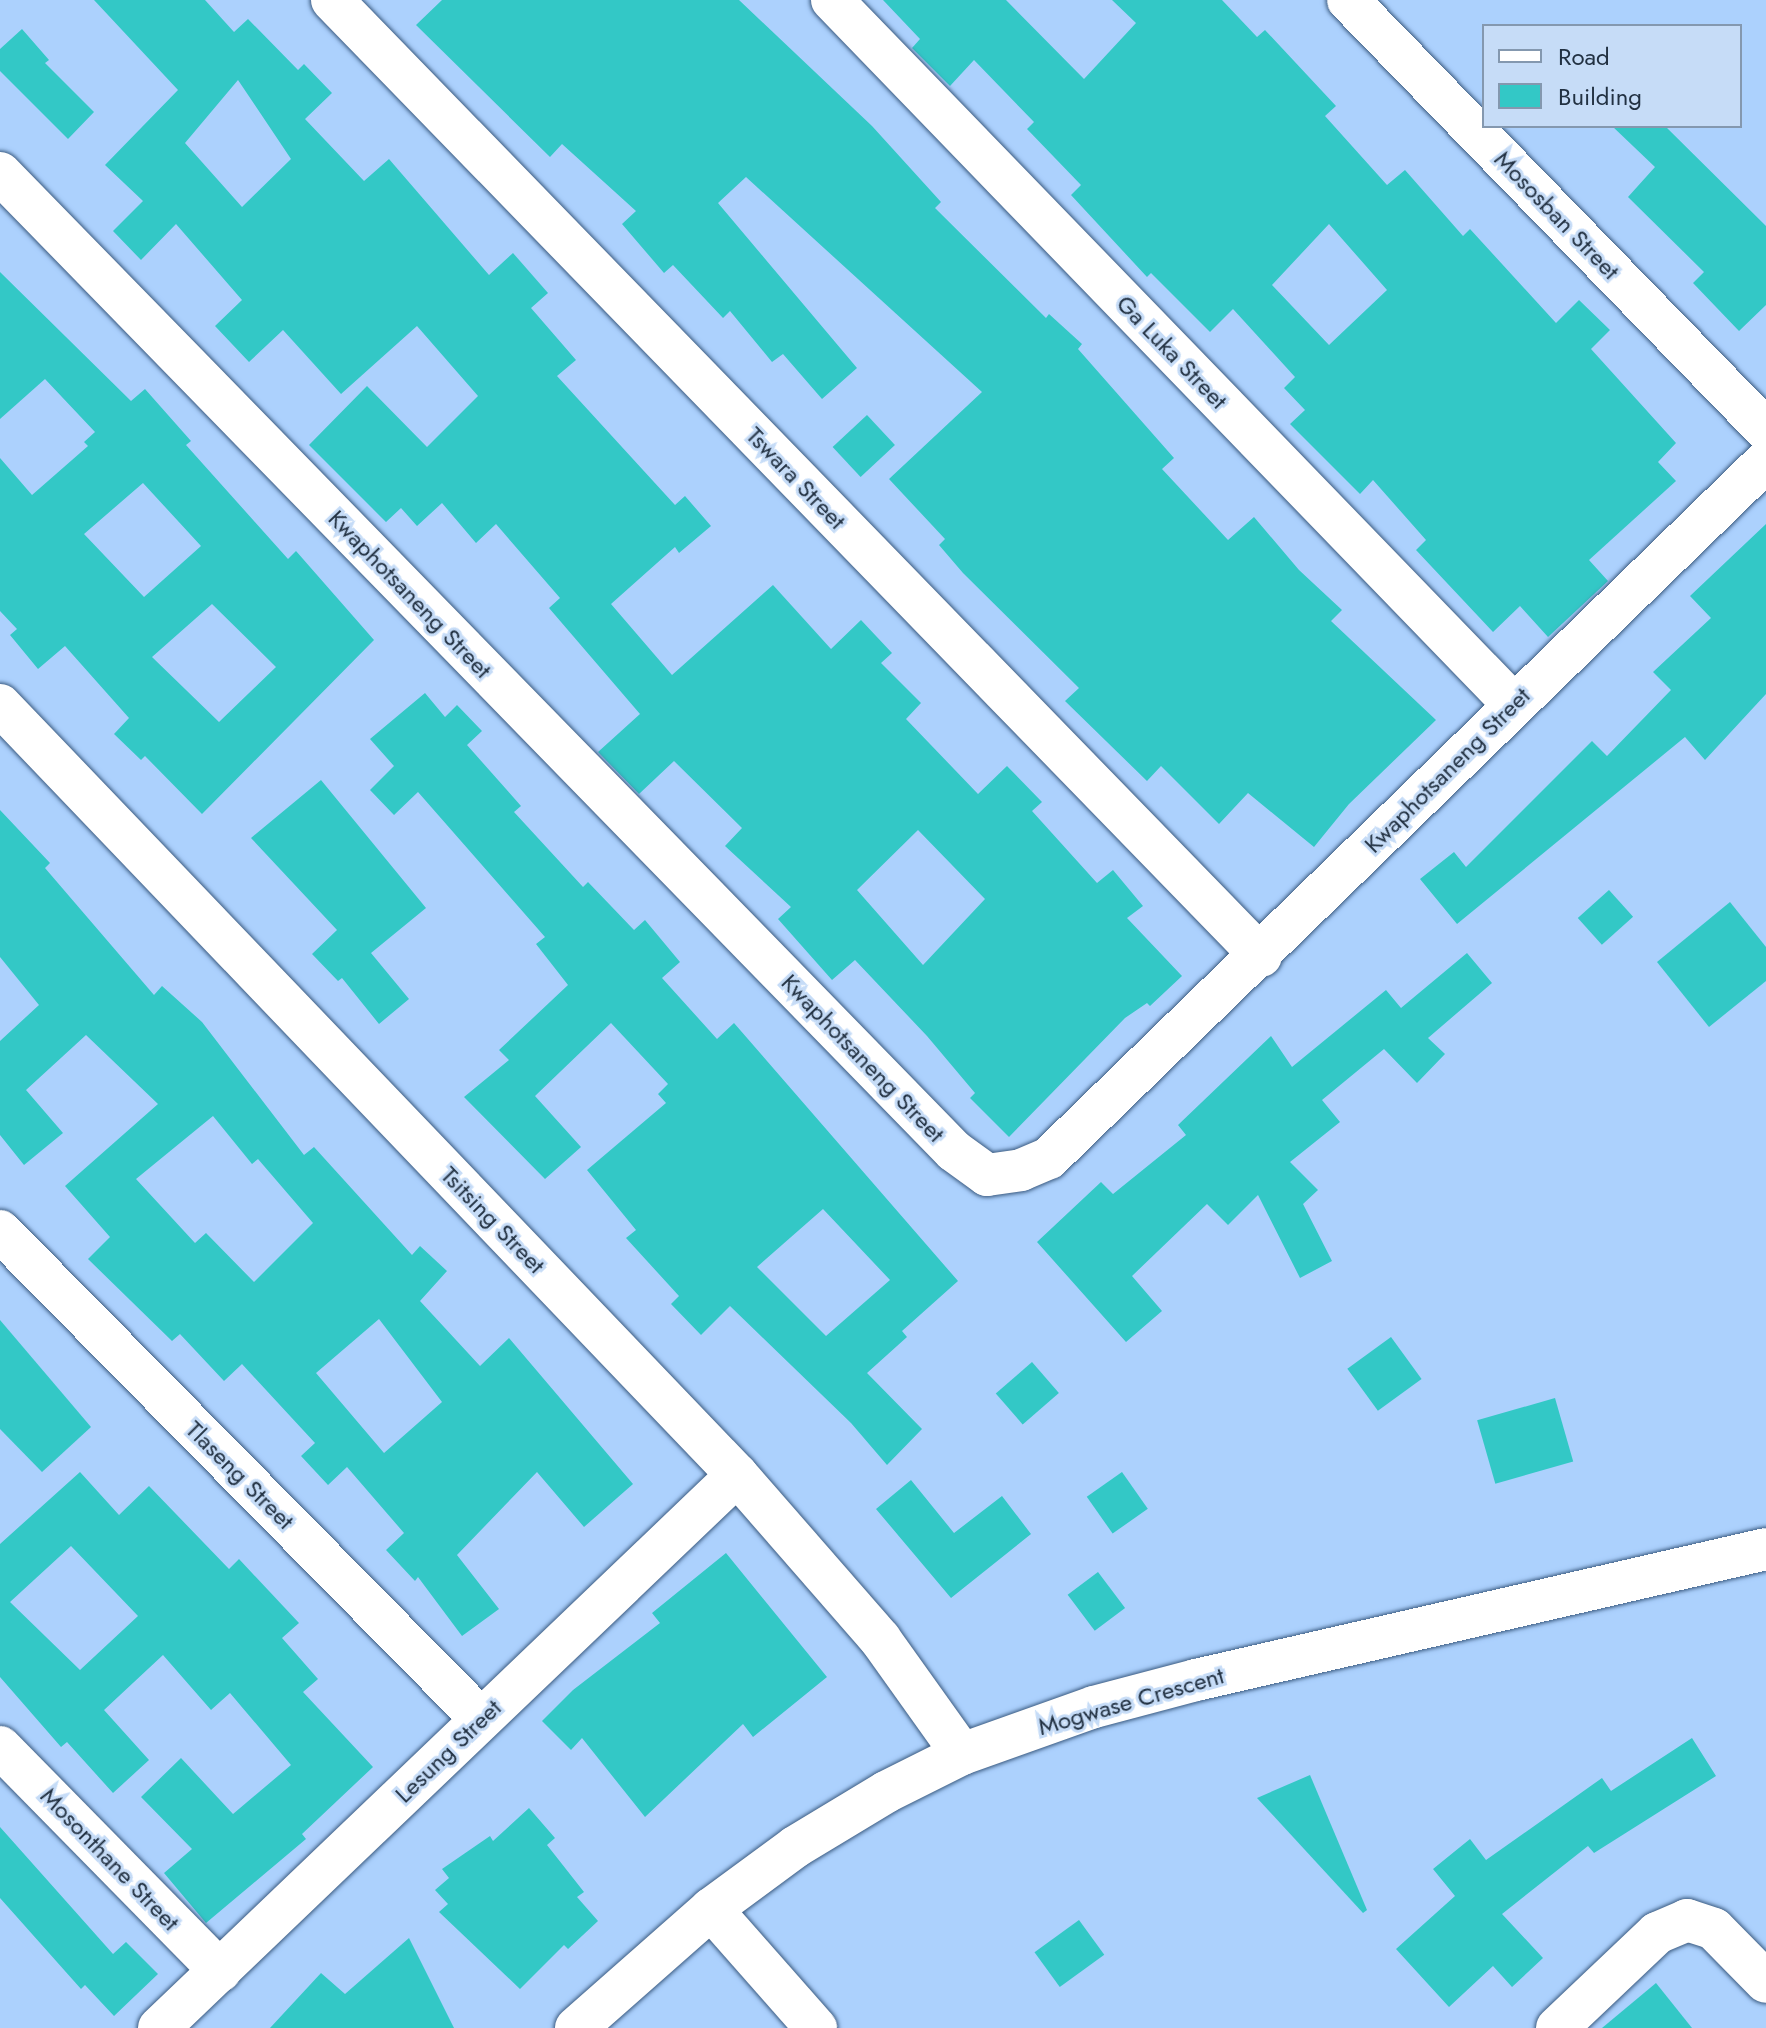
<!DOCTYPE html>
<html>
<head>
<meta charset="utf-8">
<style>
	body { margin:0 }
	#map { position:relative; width:1766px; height:2028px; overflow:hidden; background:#acd1fd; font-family:Jost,sans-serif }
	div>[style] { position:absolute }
	.building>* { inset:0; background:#33c8c6; transform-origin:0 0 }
	.roads { filter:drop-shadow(0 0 2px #3b5b81) drop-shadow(0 0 2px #3b5b81) }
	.minor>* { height:42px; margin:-21px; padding:0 21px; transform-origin:21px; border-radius:21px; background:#fff }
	span { translate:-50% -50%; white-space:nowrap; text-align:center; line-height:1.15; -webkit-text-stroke:6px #c6dcf7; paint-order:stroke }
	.street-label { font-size:24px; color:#223142 }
	.legend { position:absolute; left:1482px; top:24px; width:260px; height:104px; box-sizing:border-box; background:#c6dcf7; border:2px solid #8498af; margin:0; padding:10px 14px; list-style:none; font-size:24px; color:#223142 }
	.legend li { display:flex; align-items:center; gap:16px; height:40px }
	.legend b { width:40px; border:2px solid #8498af }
</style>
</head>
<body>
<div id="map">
	<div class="building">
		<div style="clip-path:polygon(evenodd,94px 0,205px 0,234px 32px,248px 19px,298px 70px,304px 64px,332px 93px,305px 119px,364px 181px,389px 159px,489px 275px,513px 253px,548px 293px,531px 308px,576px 360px,557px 376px,675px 505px,685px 496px,711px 526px,679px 553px,675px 547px,611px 604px,672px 675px,773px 585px,831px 649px,861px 620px,892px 653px,881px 663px,921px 703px,906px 719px,978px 794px,1007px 766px,1042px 802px,1032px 811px,1097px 883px,1113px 870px,1143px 906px,1127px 918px,1182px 976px,1150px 1006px,1147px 1003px,1125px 1018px,1009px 1137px,970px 1098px,975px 1093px,927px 1036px,855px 960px,832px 980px,778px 919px,791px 907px,725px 846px,742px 828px,674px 761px,639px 794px,598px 752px,640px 714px,549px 608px,560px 598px,496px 524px,476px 543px,442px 503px,417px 526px,401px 508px,386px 522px,309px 445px,367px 386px,427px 447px,478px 396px,417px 326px,341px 394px,283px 330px,249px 362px,215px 326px,242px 300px,176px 224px,141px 260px,113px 231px,143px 201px,105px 165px,178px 90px,94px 0,238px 80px,291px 159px,242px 207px,185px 143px,238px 80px,94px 0,918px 830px,985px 899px,923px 965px,857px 890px,918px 830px)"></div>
		<div style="clip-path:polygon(442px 0,739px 0,872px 126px,941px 202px,935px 208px,1046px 318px,1049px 314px,1082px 344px,1078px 349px,1174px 458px,1162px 469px,1228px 540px,1254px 517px,1299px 570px,1342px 610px,1331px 621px,1436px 720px,1349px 804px,1314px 847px,1248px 793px,1219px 824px,1161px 766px,1147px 781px,1065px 701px,1079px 688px,963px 573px,939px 545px,945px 539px,889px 479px,982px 392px,746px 177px,718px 203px,857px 368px,822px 399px,783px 354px,772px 362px,730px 311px,723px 318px,673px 265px,664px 273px,622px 224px,636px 211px,562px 144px,550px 157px,416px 25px)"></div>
		<div style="clip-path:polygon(evenodd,883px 0,1006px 0,1084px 79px,1136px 23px,1112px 0,1222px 0,1257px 37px,1265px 30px,1336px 106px,1325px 116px,1387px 185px,1405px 170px,1463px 236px,1470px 229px,1556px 323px,1579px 300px,1610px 330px,1591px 349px,1676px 443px,1658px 462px,1676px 481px,1589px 560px,1608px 581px,1548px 637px,1520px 606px,1493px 632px,1416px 550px,1426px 540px,1373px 480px,1360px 494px,1290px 424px,1305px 410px,1284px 388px,1295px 377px,1233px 309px,1210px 332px,1151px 273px,1147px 277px,1071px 195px,1081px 185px,1027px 129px,1034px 122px,974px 60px,950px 86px,912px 48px,920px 39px,883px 0,1329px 224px,1387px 290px,1329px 345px,1272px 285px,1329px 224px)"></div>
		<div style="clip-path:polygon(22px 29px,49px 60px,45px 63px,94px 112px,68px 139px,0 71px,0 49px)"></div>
		<div style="clip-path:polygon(1612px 126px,1665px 126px,1766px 226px,1766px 305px,1739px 331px,1693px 283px,1704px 272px,1628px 197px,1655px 167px)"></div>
		<div style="clip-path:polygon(evenodd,0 272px,131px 401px,145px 389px,191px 441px,186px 445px,288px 559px,296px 551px,374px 640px,202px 814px,145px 756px,141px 760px,114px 734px,129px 718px,65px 646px,38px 669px,10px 635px,17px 629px,0 611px,0 458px,32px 495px,88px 446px,84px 442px,95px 432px,45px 379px,0 419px,0 272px,143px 483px,201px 546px,144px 597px,84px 534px,143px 483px,0 272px,212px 604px,276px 667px,219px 722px,152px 657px,212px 604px)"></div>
		<div style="left:867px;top:415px;width:41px;height:47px;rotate:47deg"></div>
		<div style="clip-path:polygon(1766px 524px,1766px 694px,1705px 760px,1685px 737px,1457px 924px,1420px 879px,1454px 852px,1466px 867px,1592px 741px,1607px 756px,1671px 690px,1653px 672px,1711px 618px,1690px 596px)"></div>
		<div style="clip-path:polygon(evenodd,425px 693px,445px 717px,457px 705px,482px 731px,467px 745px,521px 806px,514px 812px,583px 887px,588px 882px,634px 930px,645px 920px,680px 962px,662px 978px,717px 1039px,734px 1023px,958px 1281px,902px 1331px,907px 1337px,867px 1373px,922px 1429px,887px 1465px,851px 1423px,730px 1306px,701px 1335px,671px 1304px,679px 1296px,626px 1238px,636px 1230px,587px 1170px,666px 1103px,658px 1094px,668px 1084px,611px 1023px,535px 1096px,581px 1147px,545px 1179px,464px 1097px,509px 1060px,499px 1050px,568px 985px,536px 944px,545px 937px,418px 792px,394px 815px,370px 790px,394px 766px,370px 739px,425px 693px,823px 1209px,890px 1280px,826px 1336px,757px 1267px,823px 1209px)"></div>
		<div style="clip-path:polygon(321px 780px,426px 908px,371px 953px,409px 999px,379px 1024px,342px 978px,338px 981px,312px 954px,337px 930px,251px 838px)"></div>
		<div style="clip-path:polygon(evenodd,0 810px,50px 863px,45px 868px,154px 995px,162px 986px,202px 1022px,304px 1155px,314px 1147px,412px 1255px,420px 1246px,447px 1271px,420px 1301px,480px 1366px,509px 1338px,633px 1484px,584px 1527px,537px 1472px,457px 1555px,499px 1609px,462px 1636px,418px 1577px,415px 1581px,386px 1550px,404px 1533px,347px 1467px,328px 1485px,301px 1456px,315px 1443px,242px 1364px,224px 1381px,180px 1334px,172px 1341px,88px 1259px,110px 1237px,65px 1186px,158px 1104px,86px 1035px,26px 1090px,63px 1133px,24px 1165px,0 1135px,0 1041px,39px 1005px,0 957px,0 810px,213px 1116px,252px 1164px,258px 1159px,313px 1223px,254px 1282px,206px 1233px,195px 1243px,136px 1179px,213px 1116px,0 810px,379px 1319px,442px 1402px,384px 1453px,316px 1373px,379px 1319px)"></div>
		<div style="left:1609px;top:890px;width:36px;height:42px;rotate:48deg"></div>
		<div style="clip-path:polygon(1730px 902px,1766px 947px,1766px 981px,1709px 1027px,1657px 962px)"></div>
		<div style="clip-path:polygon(1467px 953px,1492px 983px,1428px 1038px,1445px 1054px,1417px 1083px,1384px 1049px,1322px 1100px,1340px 1122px,1290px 1162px,1318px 1190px,1303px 1204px,1332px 1261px,1300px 1278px,1258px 1195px,1228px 1225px,1207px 1204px,1132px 1276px,1162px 1311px,1126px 1342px,1037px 1242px,1101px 1182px,1113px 1194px,1186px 1135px,1178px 1125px,1271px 1036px,1292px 1067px,1386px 990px,1401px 1008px)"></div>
		<div style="clip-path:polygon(0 1320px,91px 1427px,42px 1472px,0 1429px)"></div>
		<div style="left:1391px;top:1337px;width:52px;height:54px;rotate:54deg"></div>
		<div style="left:1032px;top:1362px;width:41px;height:48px;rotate:49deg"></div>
		<div style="left:1555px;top:1398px;width:66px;height:81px;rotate:74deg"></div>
		<div style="clip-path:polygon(evenodd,80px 1472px,119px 1515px,149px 1486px,229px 1569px,239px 1559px,299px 1623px,282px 1638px,318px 1679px,303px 1692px,373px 1767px,302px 1834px,306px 1839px,206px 1923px,164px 1873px,192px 1849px,141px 1797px,181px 1758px,233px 1814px,291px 1765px,230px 1693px,211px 1710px,163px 1655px,104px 1710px,149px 1760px,113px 1793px,67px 1742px,61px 1747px,0 1677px,0 1544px,80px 1472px,71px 1546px,138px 1616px,80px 1670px,10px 1602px,71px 1546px)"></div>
		<div style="left:1122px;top:1472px;width:45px;height:43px;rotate:55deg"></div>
		<div style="clip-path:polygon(911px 1480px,954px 1533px,1002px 1496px,1031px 1534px,951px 1598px,876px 1509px)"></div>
		<div style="clip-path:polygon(726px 1553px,827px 1677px,753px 1737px,743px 1724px,645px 1817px,582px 1738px,571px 1750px,542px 1721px,573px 1690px,660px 1623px,652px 1613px)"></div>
		<div style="left:1098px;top:1572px;width:45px;height:38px;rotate:53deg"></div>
		<div style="clip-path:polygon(1692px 1738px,1716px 1776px,1594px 1853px,1588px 1846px,1502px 1914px,1543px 1958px,1512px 1987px,1493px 1966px,1449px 2007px,1396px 1949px,1455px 1896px,1433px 1869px,1470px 1839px,1486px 1860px,1602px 1778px,1611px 1791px)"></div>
		<div style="clip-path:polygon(1310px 1775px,1367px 1910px,1363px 1913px,1257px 1798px)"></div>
		<div style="clip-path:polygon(529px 1808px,555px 1838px,547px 1845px,584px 1892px,577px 1897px,598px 1921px,568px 1949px,564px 1945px,520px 1989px,439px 1912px,448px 1904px,435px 1890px,449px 1878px,442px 1869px,490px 1836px,493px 1841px)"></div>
		<div style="clip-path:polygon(0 1827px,113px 1954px,126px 1942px,158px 1974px,114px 2016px,85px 1985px,81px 1989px,0 1898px)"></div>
		<div style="left:1079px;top:1920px;width:43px;height:55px;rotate:54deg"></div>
		<div style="clip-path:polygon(409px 1938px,454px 2028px,270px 2028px,321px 1973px,345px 1994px)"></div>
		<div style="clip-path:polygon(1656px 1983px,1692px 2028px,1602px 2028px)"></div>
	</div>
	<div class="roads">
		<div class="minor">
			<div style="left:332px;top:0;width:1333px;rotate:45.82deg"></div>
			<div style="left:832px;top:0;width:979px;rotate:45.95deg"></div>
			<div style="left:1348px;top:0;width:600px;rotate:45.81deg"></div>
			<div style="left:0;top:173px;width:1366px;rotate:45.71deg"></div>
			<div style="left:954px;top:1151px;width:41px;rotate:36deg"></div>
			<div style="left:987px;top:1175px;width:34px;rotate:-8deg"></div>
			<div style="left:1021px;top:1170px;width:30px;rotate:-23deg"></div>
			<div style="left:1049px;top:1158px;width:1000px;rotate:-44.19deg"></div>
			<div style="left:0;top:705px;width:1066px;rotate:46.25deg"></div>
			<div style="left:737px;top:1475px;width:218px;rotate:48.9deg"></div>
			<div style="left:880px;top:1639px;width:141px;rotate:54.5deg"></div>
			<div style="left:0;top:1231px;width:685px;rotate:45.41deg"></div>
			<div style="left:0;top:1747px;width:314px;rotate:45.5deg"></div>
			<div style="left:711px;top:1909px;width:159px;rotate:48.6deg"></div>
			<div style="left:159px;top:2028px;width:800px;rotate:-43.73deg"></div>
			<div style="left:576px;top:2028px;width:180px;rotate:-41.4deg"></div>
			<div style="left:711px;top:1909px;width:104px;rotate:-36.4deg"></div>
			<div style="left:795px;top:1847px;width:106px;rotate:-31.1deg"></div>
			<div style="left:886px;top:1792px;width:85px;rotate:-26.6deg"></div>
			<div style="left:962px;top:1754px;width:140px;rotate:-19.6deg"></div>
			<div style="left:1094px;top:1707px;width:106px;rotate:-14.8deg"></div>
			<div style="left:1196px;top:1680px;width:585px;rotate:-12.94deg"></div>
			<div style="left:1557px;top:2028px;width:138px;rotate:-43.5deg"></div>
			<div style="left:1657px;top:1933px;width:33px;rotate:-23deg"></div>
			<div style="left:1687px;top:1920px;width:28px;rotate:18deg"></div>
			<div style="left:1714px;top:1929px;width:74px;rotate:45.5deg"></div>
		</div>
	</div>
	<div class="street-label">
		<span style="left:1557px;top:215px;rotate:46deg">Mososban Street</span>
		<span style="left:1172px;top:352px;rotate:46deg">Ga Luka Street</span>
		<span style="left:796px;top:478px;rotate:46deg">Tswara Street</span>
		<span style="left:410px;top:594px;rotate:46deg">Kwaphotsaneng Street</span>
		<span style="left:1447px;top:770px;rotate:-45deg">Kwaphotsaneng Street</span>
		<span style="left:863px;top:1058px;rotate:46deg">Kwaphotsaneng Street</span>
		<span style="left:493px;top:1220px;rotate:46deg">Tsitsing Street</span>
		<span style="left:240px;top:1475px;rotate:45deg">Tlaseng Street</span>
		<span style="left:1131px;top:1701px;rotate:-16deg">Mogwase Crescent</span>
		<span style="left:448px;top:1751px;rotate:-44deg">Lesung Street</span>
		<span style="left:110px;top:1859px;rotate:46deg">Mosonthane Street</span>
	</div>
	<ul class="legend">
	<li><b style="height:10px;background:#fff"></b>Road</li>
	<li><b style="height:22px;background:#33c8c6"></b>Building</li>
	</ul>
</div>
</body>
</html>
